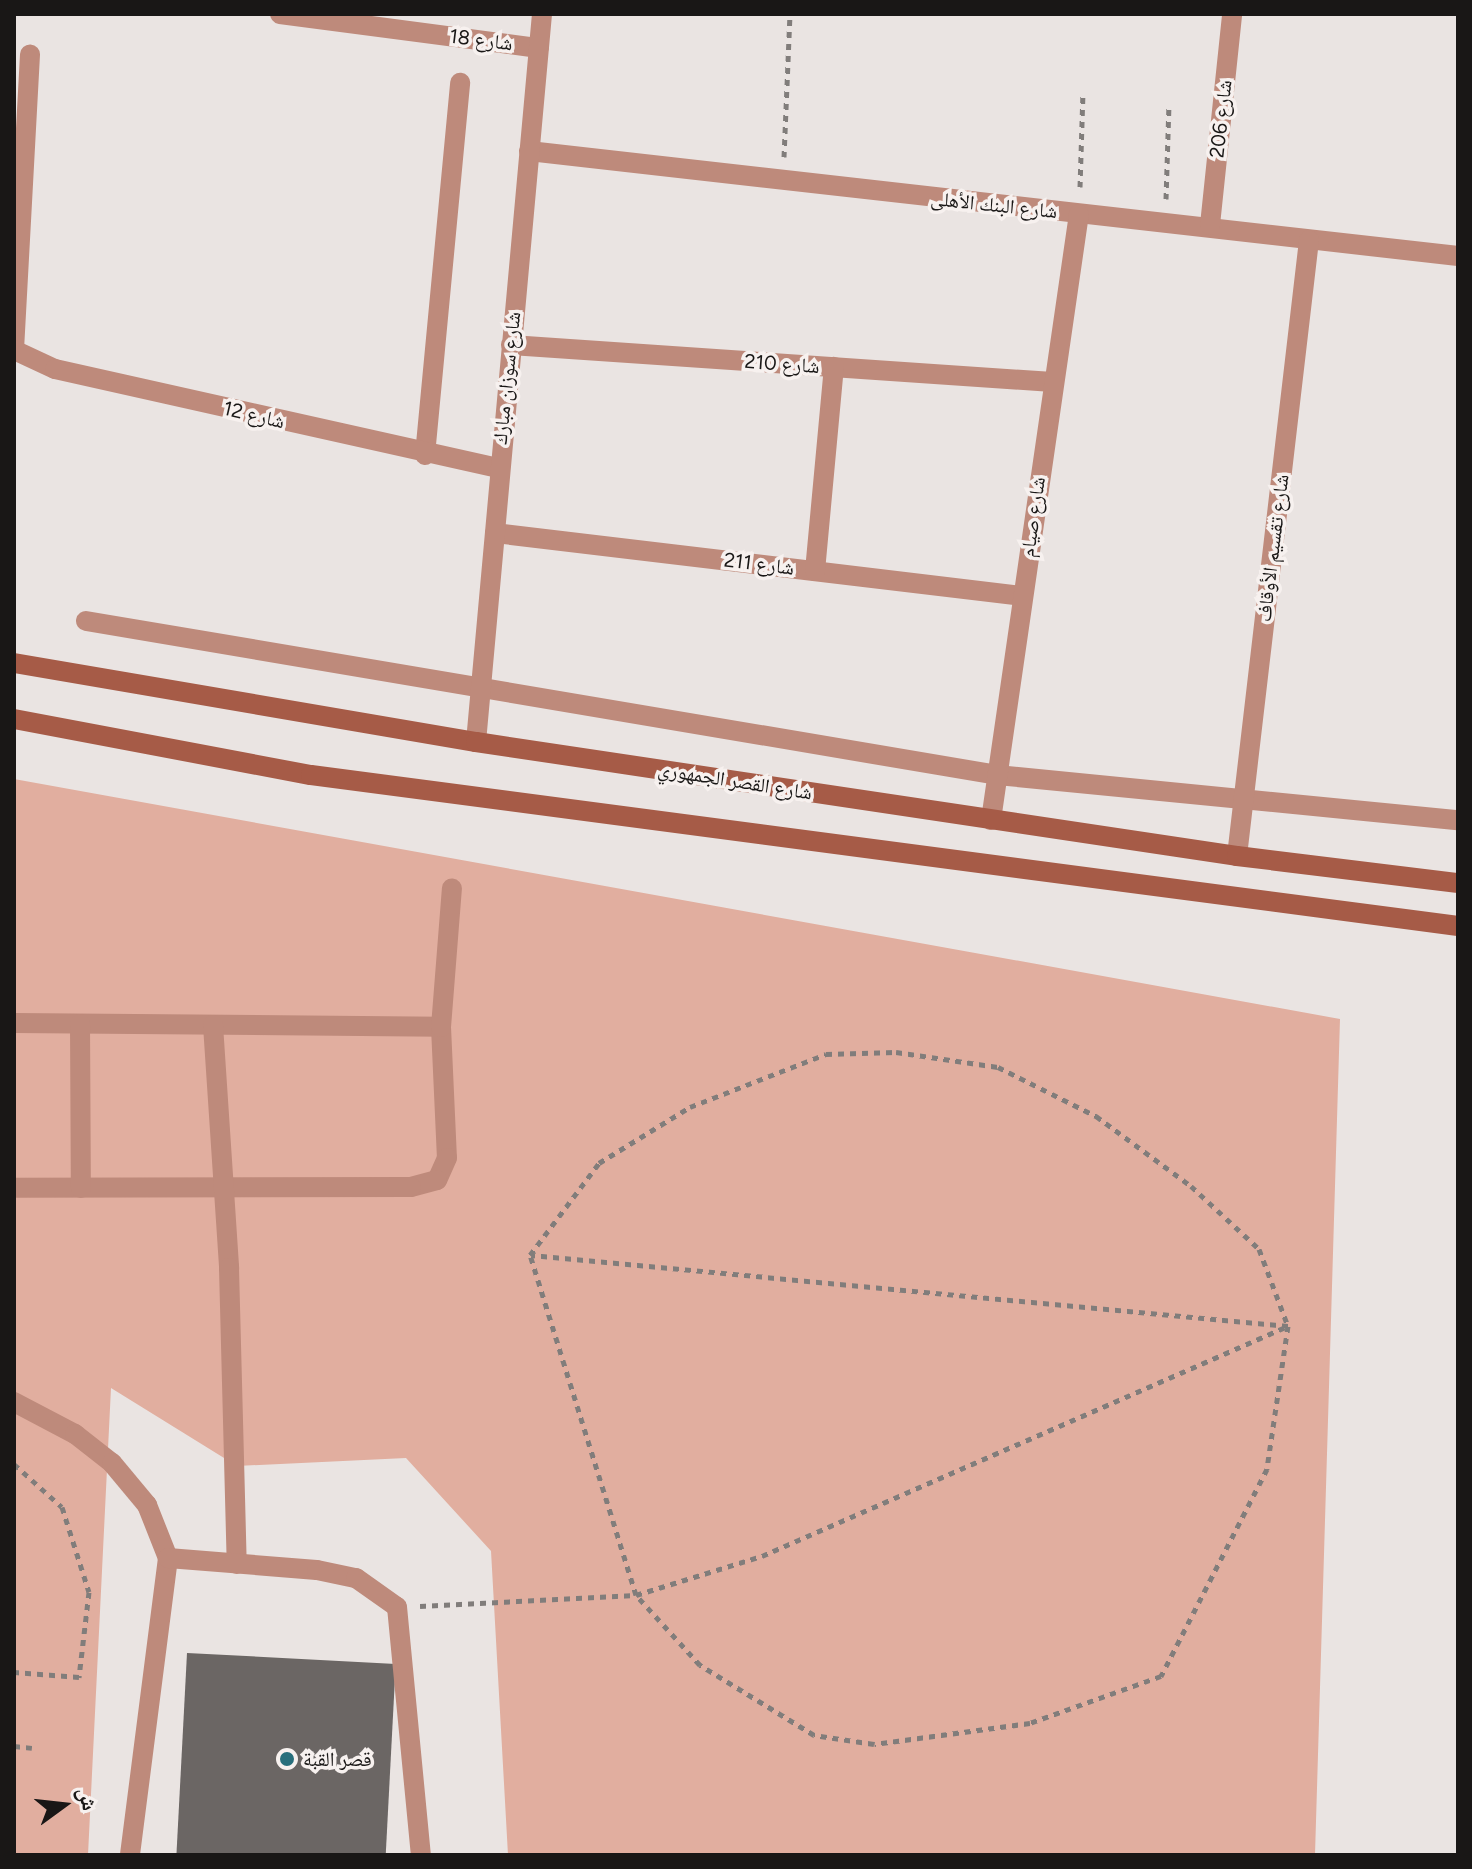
<!DOCTYPE html>
<html>
<head>
<meta charset="utf-8">
<style>
	body { margin:0 }
	#map { position:relative; width:1472px; height:1869px; overflow:hidden; background:#eae4e2; font-family:Figtree,"Noto Naskh Arabic",sans-serif }
	div>[style] { position:absolute }
	.green>* { inset:0; background:#e1ae9f }
	.building>* { inset:0; background:#6b6664; transform-origin:0 0 }
	.path>* { height:5px; margin-top:-2.5px; transform-origin:0; background:repeating-linear-gradient(90deg,#817d7b 0 6px,transparent 0 12px) }
	.service>* { height:20px; margin:-10px; padding:0 10px; transform-origin:10px; border-radius:10px; background:#be8a7b }
	.minor>* { height:20px; margin:-10px; padding:0 10px; transform-origin:10px; border-radius:10px; background:#be8a7b }
	.secondary>* { height:20px; margin:-10px; padding:0 10px; transform-origin:10px; border-radius:10px; background:#a65b47 }
	.dots>* { width:22px; height:22px; translate:-50% -50%; box-sizing:border-box; border:4px solid #f7f1ef; border-radius:50% }
	span { translate:-50% -50%; white-space:nowrap; text-align:center; line-height:1.15; -webkit-text-stroke:7px #f7f1ef; paint-order:stroke }
	.street-label { font-size:20px; color:#191716 }
	.poi-label { font-size:20px; color:#191716 }
	.left { translate:0 -50%; text-align:left }
	.frame { position:absolute; inset:0; border:16px solid #191716; pointer-events:none }
	.north { position:absolute; left:24px; top:1765px; width:80px; height:80px; -webkit-text-stroke:6px #f7f1ef; paint-order:stroke; rotate:75deg; font-size:22px; font-weight:700; line-height:32px; text-align:center; color:#191716 }
	.north::after { content:''; display:block; margin:auto; width:28px; height:36px; background:#191716; clip-path:polygon(50% 0,100% 100%,50% 72%,0 100%) }
</style>
</head>
<body>
<div id="map">
	<div class="green">
		<div style="clip-path:polygon(14px 779px,1340px 1019px,1315px 1855px,508px 1855px,491px 1551px,406px 1458px,237px 1466px,111px 1388px,88px 1855px,14px 1855px)"></div>
	</div>
	<div class="building">
		<div style="left:187px;top:1653px;width:209px;height:202px;rotate:3deg"></div>
	</div>
	<div class="path">
		<div style="left:784px;top:157px;width:143px;rotate:-87.6deg"></div>
		<div style="left:1080px;top:187px;width:95px;rotate:-88.2deg"></div>
		<div style="left:1166px;top:199px;width:95px;rotate:-88.2deg"></div>
		<div style="left:896px;top:1052px;width:103px;rotate:8.4deg"></div>
		<div style="left:998px;top:1067px;width:110px;rotate:26.6deg"></div>
		<div style="left:1096px;top:1116px;width:118px;rotate:36.4deg"></div>
		<div style="left:1191px;top:1186px;width:93px;rotate:42.8deg"></div>
		<div style="left:1259px;top:1249px;width:82px;rotate:69.4deg"></div>
		<div style="left:1288px;top:1326px;width:145px;rotate:98.4deg"></div>
		<div style="left:1267px;top:1469px;width:233px;rotate:117.1deg"></div>
		<div style="left:1161px;top:1676px;width:139px;rotate:160.3deg"></div>
		<div style="left:1030px;top:1723px;width:157px;rotate:172.3deg"></div>
		<div style="left:874px;top:1744px;width:61px;rotate:-171.5deg"></div>
		<div style="left:814px;top:1735px;width:134px;rotate:-148.4deg"></div>
		<div style="left:700px;top:1665px;width:95px;rotate:-132.4deg"></div>
		<div style="left:636px;top:1595px;width:356px;rotate:-107.3deg"></div>
		<div style="left:530px;top:1255px;width:115px;rotate:-53.1deg"></div>
		<div style="left:599px;top:1163px;width:107px;rotate:-31.6deg"></div>
		<div style="left:690px;top:1107px;width:146px;rotate:-21.3deg"></div>
		<div style="left:826px;top:1054px;width:70px;rotate:-1.6deg"></div>
		<div style="left:14px;top:1464px;width:64px;rotate:41.9deg"></div>
		<div style="left:62px;top:1507px;width:89px;rotate:72.4deg"></div>
		<div style="left:89px;top:1592px;width:86px;rotate:96.7deg"></div>
		<div style="left:79px;top:1677px;width:65px;rotate:-175.6deg"></div>
		<div style="left:420px;top:1606px;width:216px;rotate:-2.9deg"></div>
		<div style="left:636px;top:1595px;width:132px;rotate:-17.2deg"></div>
		<div style="left:762px;top:1556px;width:574px;rotate:-23.62deg"></div>
		<div style="left:1288px;top:1326px;width:760px;rotate:-174.64deg"></div>
		<div style="left:14px;top:1746px;width:18px;rotate:6deg"></div>
	</div>
	<div class="service">
		<div style="left:14px;top:350px;width:296px;rotate:-86.9deg"></div>
		<div style="left:425px;top:455px;width:374px;rotate:-84.6deg"></div>
		<div style="left:14px;top:1023px;width:427px;rotate:0.5deg"></div>
		<div style="left:441px;top:1027px;width:131px;rotate:87.4deg"></div>
		<div style="left:447px;top:1158px;width:24px;rotate:114deg"></div>
		<div style="left:437px;top:1180px;width:27px;rotate:165deg"></div>
		<div style="left:411px;top:1187px;width:397px;rotate:179.9deg"></div>
		<div style="left:80px;top:1024px;width:164px;rotate:89.7deg"></div>
		<div style="left:213px;top:1025px;width:244px;rotate:86.2deg"></div>
		<div style="left:229px;top:1268px;width:296px;rotate:88.5deg"></div>
		<div style="left:441px;top:1027px;width:139px;rotate:-85.5deg"></div>
		<div style="left:14px;top:1402px;width:69px;rotate:27.7deg"></div>
		<div style="left:75px;top:1434px;width:47px;rotate:38.1deg"></div>
		<div style="left:112px;top:1463px;width:55px;rotate:50.2deg"></div>
		<div style="left:147px;top:1505px;width:57px;rotate:68.4deg"></div>
		<div style="left:168px;top:1558px;width:299px;rotate:97.3deg"></div>
		<div style="left:168px;top:1558px;width:149px;rotate:4.6deg"></div>
		<div style="left:317px;top:1570px;width:40px;rotate:12deg"></div>
		<div style="left:356px;top:1578px;width:50px;rotate:35.3deg"></div>
		<div style="left:397px;top:1607px;width:249px;rotate:84.5deg"></div>
	</div>
	<div class="minor">
		<div style="left:280px;top:14px;width:261px;rotate:7.5deg"></div>
		<div style="left:529px;top:151px;width:935px;rotate:6.45deg"></div>
		<div style="left:1210px;top:225px;width:212px;rotate:-84deg"></div>
		<div style="left:511px;top:345px;width:543px;rotate:3.91deg"></div>
		<div style="left:14px;top:350px;width:45px;rotate:24.9deg"></div>
		<div style="left:55px;top:369px;width:454px;rotate:12.6deg"></div>
		<div style="left:495px;top:533px;width:531px;rotate:6.82deg"></div>
		<div style="left:815px;top:571px;width:205px;rotate:-84.7deg"></div>
		<div style="left:86px;top:621px;width:924px;rotate:9.59deg"></div>
		<div style="left:997px;top:775px;width:463px;rotate:5.6deg"></div>
		<div style="left:476px;top:742px;width:731px;rotate:-84.82deg"></div>
		<div style="left:991px;top:820px;width:612px;rotate:-81.74deg"></div>
		<div style="left:1237px;top:856px;width:620px;rotate:-83.33deg"></div>
	</div>
	<div class="secondary">
		<div style="left:14px;top:663px;width:469px;rotate:9.7deg"></div>
		<div style="left:476px;top:742px;width:769px;rotate:8.52deg"></div>
		<div style="left:1237px;top:856px;width:223px;rotate:7deg"></div>
		<div style="left:14px;top:719px;width:302px;rotate:10.7deg"></div>
		<div style="left:311px;top:775px;width:1157px;rotate:7.5deg"></div>
	</div>
	<div class="dots">
		<div style="left:287px;top:1759px;background:#286f7c"></div>
	</div>
	<div class="street-label">
		<span style="left:481px;top:40px;rotate:7deg">شارع 18</span>
		<span style="left:1221px;top:119px;rotate:-84deg">شارع 206</span>
		<span style="left:994px;top:205px;rotate:6deg">شارع البنك الأهلى</span>
		<span style="left:782px;top:364px;rotate:4deg">شارع 210</span>
		<span style="left:507px;top:378px;rotate:-84deg">شارع سوزان مبارك</span>
		<span style="left:254px;top:415px;rotate:13deg">شارع 12</span>
		<span style="left:1033px;top:517px;rotate:-82deg">شارع صيام</span>
		<span style="left:1273px;top:548px;rotate:-83deg">شارع تقسيم الأوقاف</span>
		<span style="left:759px;top:564px;rotate:7deg">شارع 211</span>
		<span style="left:735px;top:781px;rotate:9deg">شارع القصر الجمهوري</span>
	</div>
	<div class="poi-label">
		<span class="left" style="left:303px;top:1759px">قصر القبة</span>
	</div>
	<div class="frame"></div>
	<div class="north">ش</div>
</div>
</body>
</html>
